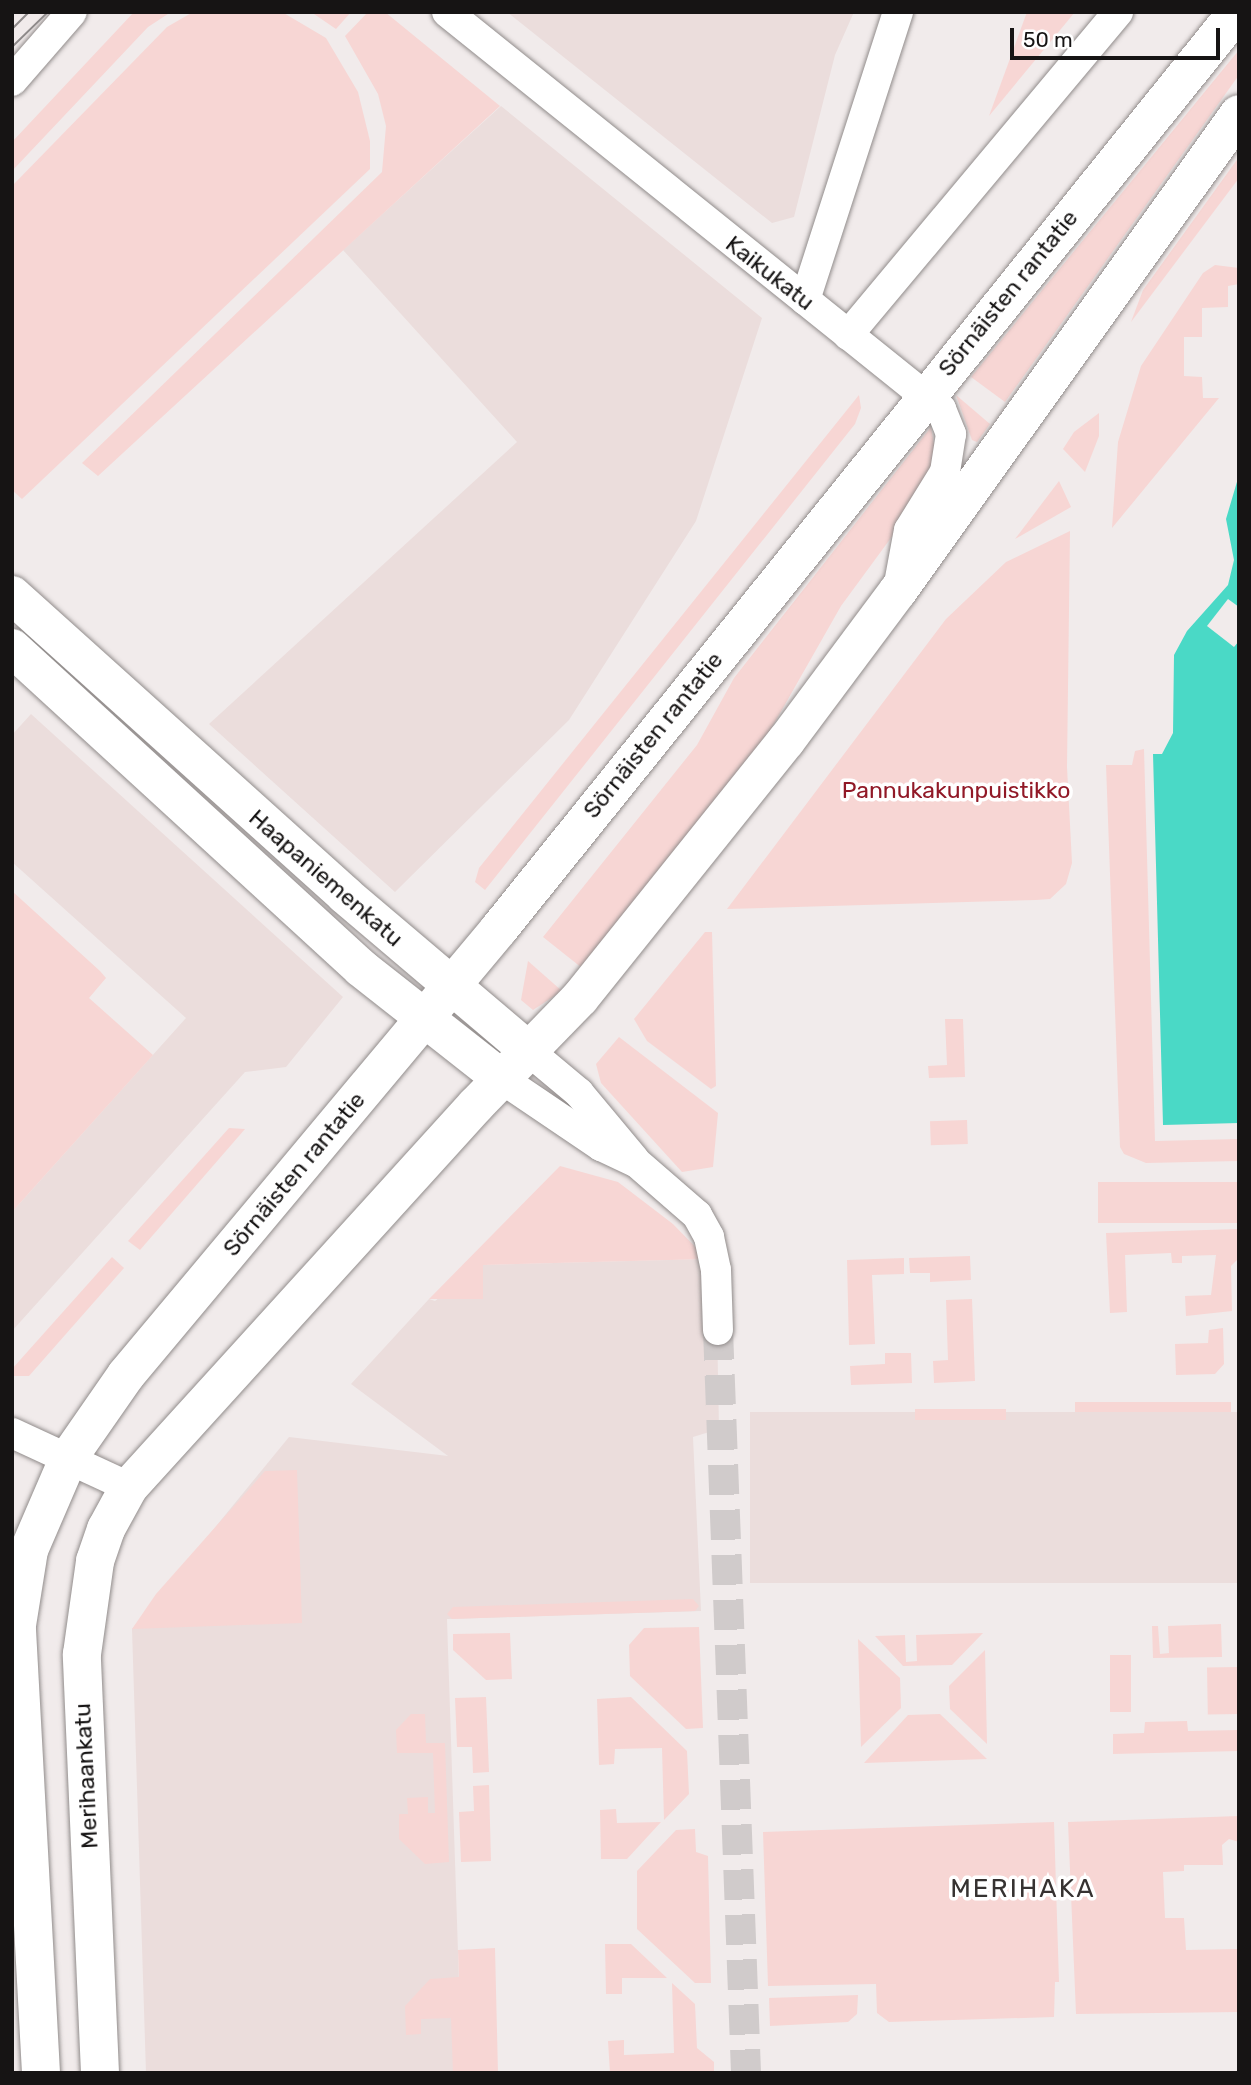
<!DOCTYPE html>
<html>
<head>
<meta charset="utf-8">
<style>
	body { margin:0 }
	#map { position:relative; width:1251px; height:2085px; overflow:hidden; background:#f1ebeb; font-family:Rubik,sans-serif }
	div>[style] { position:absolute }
	.built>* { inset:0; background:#ebdddc; transform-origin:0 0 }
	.green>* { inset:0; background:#f7d6d4; transform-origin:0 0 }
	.water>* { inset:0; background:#4ad9c6 }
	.pier>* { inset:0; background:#f1ebeb }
	.minor-tunnel>* { height:30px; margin-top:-15px; transform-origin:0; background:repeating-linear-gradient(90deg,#d0cbcb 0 30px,transparent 0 45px) }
	.roads { filter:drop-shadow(0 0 2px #918c8b) drop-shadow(0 0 2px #918c8b) }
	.minor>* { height:30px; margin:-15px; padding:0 15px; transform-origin:15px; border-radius:15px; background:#fff }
	.major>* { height:38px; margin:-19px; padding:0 19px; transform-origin:19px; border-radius:19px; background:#fff }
	.tram>* { height:2px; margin:-1px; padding:0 1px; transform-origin:1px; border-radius:1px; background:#8e8a8a }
	span { translate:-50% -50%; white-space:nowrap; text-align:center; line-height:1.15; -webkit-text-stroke:7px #fff; paint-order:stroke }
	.street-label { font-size:23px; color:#161414 }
	.park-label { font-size:23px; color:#911927 }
	.quarter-label { font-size:26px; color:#363231; letter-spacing:2px }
	.frame { position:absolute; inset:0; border:14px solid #161414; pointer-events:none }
	.scale { position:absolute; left:1010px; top:28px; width:210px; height:32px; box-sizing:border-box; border:4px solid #161414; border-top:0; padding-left:9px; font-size:21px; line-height:24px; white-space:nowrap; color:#161414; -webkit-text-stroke:5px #fff; paint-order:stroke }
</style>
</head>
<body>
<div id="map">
	<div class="built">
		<div style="clip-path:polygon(507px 12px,854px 12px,835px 55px,794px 217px,772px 223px)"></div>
		<div style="clip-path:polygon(501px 106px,762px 318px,696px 521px,569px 720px,395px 892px,209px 724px,517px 442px,343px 250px)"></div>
		<div style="clip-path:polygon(31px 714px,343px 997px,286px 1067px,245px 1072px,12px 1331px,12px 1212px,186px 1018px,12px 862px,12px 735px)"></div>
		<div style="clip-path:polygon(707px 1259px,716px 1270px,719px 1429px,693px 1437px,701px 1611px,447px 1619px,462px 2073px,146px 2073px,132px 1629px,289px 1437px,448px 1456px,351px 1384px,429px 1299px,435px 1301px,483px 1265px)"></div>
		<div style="left:1239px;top:1412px;width:171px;height:489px;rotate:90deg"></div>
	</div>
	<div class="green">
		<div style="clip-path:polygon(134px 12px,171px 12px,148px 27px,12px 171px,12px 142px)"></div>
		<div style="clip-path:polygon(193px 12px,282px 12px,326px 38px,358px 92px,370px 141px,370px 169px,22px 499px,12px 490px,12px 186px,167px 27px)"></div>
		<div style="clip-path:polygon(311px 12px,351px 12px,336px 29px)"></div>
		<div style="clip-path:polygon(368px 12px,385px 12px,500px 106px,98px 476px,82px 463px,382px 172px,386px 126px,378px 94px,345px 36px)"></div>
		<div style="clip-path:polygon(1027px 12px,1075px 12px,989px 116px)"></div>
		<div style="clip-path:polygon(1239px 50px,1239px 75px,1005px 402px,971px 377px)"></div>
		<div style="clip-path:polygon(1239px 157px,1239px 178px,1131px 322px,1143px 290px)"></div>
		<div style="clip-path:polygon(1215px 265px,1239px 268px,1239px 284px,1228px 286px,1228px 307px,1202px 308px,1202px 337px,1184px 337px,1184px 376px,1202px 377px,1203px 398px,1219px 398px,1112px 528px,1118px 442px,1141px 366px,1203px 273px)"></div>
		<div style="clip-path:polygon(859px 395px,861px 408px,855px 424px,485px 890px,475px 882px,479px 868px)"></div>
		<div style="clip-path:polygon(956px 395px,990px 424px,977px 442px,972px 440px)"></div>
		<div style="clip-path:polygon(1099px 413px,1099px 436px,1085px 472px,1063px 449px,1074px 432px)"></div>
		<div style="clip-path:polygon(931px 427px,936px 456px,921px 497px,841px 606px,771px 729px,582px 968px,543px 937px,697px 745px,734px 678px)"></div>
		<div style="clip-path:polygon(1059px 481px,1071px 507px,1015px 539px)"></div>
		<div style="clip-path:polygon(1070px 531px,1067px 767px,1072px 863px,1066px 884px,1050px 899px,1036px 900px,727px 909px,946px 619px,1006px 562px)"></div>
		<div style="clip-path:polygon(1144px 749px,1155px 1141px,1239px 1139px,1239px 1161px,1146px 1163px,1124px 1154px,1120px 1147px,1106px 765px,1132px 765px,1135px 751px)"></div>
		<div style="clip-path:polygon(12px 891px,100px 971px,106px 978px,89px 998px,153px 1055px,12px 1212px)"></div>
		<div style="clip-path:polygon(705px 932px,712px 932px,716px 1086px,711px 1089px,647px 1041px,634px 1019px)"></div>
		<div style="clip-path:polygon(528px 961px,562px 991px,533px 1010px,521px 1000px)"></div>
		<div style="clip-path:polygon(945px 1019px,963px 1019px,965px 1077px,929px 1078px,928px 1066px,947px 1065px)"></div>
		<div style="clip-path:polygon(619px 1037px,718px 1113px,713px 1167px,682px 1172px,601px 1083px,596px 1064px)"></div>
		<div style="left:967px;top:1120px;width:24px;height:37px;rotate:88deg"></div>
		<div style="clip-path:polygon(229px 1128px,245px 1129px,140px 1250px,128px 1241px)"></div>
		<div style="clip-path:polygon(560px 1166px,618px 1182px,673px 1224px,707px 1259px,483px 1265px,483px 1299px,429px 1299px)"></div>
		<div style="left:1239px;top:1182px;width:41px;height:141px;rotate:90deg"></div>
		<div style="clip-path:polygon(1239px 1229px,1239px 1258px,1231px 1266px,1232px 1311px,1186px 1316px,1185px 1296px,1211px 1295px,1216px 1255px,1182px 1256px,1182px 1263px,1172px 1263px,1171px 1253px,1125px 1255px,1127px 1312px,1110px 1313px,1106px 1233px)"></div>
		<div style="clip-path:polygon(970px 1256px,971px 1280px,930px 1282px,930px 1273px,910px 1273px,909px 1258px)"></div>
		<div style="clip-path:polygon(112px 1257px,124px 1268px,29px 1376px,12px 1376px,12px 1369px)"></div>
		<div style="clip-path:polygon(904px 1258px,904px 1274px,872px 1275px,875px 1344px,849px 1345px,847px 1260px)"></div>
		<div style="clip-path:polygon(972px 1299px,975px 1381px,934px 1383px,933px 1361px,948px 1360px,946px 1300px)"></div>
		<div style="clip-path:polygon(1223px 1328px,1224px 1364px,1215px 1374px,1176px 1375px,1175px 1344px,1208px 1343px,1209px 1330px)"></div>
		<div style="clip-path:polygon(885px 1353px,911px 1353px,912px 1383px,851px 1385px,850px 1366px,885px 1364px)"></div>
		<div style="left:1231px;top:1402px;width:10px;height:156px;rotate:90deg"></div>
		<div style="left:1006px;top:1409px;width:11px;height:91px;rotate:90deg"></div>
		<div style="clip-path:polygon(297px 1470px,302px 1623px,132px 1629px,156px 1594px,265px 1471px)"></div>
		<div style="clip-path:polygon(693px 1599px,699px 1606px,695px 1611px,452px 1619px,447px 1614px,453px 1607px)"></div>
		<div style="clip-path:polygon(1221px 1624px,1222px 1657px,1153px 1658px,1152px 1626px,1158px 1626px,1160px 1654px,1169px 1653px,1168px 1626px)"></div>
		<div style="clip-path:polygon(699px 1627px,703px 1728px,686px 1729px,630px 1676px,629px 1645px,644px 1628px)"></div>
		<div style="clip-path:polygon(510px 1633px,512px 1679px,486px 1680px,453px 1650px,453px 1634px)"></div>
		<div style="clip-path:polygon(983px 1633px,952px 1665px,903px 1666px,875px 1636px,905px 1635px,906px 1662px,917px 1661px,916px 1635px)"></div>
		<div style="clip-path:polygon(858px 1639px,900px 1678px,901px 1708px,861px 1747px)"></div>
		<div style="clip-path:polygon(985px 1650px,987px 1744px,950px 1709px,949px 1686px)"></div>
		<div style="left:1110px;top:1655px;width:21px;height:57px"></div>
		<div style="left:1238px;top:1667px;width:47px;height:31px;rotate:89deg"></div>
		<div style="clip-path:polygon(486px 1697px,489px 1772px,473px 1773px,472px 1747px,457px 1747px,455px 1698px)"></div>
		<div style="clip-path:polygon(631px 1697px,687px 1751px,689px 1794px,664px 1820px,662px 1748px,615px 1749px,614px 1764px,599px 1765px,597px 1699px)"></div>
		<div style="clip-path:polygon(411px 1714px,425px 1714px,426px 1743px,445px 1743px,449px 1862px,425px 1864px,399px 1839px,399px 1814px,408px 1814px,407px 1798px,428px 1797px,428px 1813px,435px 1813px,433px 1753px,397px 1753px,396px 1730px)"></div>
		<div style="clip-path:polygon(940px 1714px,987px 1759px,864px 1763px,908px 1715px)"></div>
		<div style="clip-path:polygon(1187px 1721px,1188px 1731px,1239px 1730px,1239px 1751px,1113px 1754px,1113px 1734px,1144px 1733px,1145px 1722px)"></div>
		<div style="clip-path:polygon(489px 1785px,491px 1861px,461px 1862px,459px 1812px,474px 1811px,473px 1786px)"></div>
		<div style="clip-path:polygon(616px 1809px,617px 1823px,661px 1822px,627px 1859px,601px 1859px,600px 1810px)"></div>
		<div style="clip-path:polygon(1239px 1816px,1239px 1842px,1229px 1839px,1222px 1845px,1223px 1865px,1184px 1865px,1184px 1871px,1163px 1872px,1165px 1918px,1184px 1918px,1186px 1950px,1239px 1949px,1239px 2012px,1076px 2014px,1068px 1822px)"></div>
		<div style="clip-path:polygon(1054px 1822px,1059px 1982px,1055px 1982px,1054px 2017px,889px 2022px,877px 2013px,876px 1984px,768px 1986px,763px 1832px)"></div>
		<div style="clip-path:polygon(695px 1829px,696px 1852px,708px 1856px,711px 1983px,695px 1983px,637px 1929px,637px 1871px,676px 1830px)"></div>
		<div style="clip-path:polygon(605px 1944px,631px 1944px,667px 1978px,622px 1978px,622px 1994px,606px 1994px)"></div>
		<div style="clip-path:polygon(495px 1948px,498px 2073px,453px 2073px,451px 2018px,421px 2019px,421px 2034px,406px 2035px,405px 2006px,430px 1979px,459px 1977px,458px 1950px)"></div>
		<div style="clip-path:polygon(672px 1983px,695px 2004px,697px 2048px,714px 2062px,714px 2073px,610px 2073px,608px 2041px,624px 2040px,624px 2055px,674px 2053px)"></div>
		<div style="clip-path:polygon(858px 1995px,857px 2014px,848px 2022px,770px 2026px,769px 1998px)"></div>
	</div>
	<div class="water">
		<div style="clip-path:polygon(1239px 475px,1239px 1123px,1163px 1125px,1153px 754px,1162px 754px,1173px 733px,1174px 655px,1187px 631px,1228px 585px,1234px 560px,1226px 519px)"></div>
	</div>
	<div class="pier">
		<div style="clip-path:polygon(1228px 599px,1239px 607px,1239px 641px,1234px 647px,1207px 626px)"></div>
	</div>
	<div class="minor-tunnel">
		<div style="left:718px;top:1330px;width:744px;rotate:87.84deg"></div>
	</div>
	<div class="roads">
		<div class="minor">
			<div style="left:447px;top:12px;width:634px;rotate:38.79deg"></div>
			<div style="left:941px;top:409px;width:27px;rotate:68deg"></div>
			<div style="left:951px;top:434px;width:38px;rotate:99deg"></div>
			<div style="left:945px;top:472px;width:68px;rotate:121.8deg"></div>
			<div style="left:909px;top:530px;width:55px;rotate:100.5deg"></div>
			<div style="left:12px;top:81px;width:91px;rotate:-49deg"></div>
			<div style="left:805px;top:300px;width:303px;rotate:-72.1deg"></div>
			<div style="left:848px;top:335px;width:421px;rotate:-50.1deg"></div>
			<div style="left:530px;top:1052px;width:64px;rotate:39.9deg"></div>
			<div style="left:579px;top:1093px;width:86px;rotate:50.2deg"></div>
			<div style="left:502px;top:1079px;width:120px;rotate:34.1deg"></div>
			<div style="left:601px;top:1146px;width:38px;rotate:25deg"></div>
			<div style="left:636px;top:1162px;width:81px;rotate:41deg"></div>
			<div style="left:697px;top:1215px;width:25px;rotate:61deg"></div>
			<div style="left:709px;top:1237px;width:34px;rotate:78deg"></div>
			<div style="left:716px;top:1270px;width:60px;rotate:88.1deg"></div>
			<div style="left:12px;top:1433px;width:129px;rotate:24.8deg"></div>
		</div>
		<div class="major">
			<div style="left:12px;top:595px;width:448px;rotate:42deg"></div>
			<div style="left:345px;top:895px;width:243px;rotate:40.3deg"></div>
			<div style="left:12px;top:648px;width:473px;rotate:42.5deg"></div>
			<div style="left:361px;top:968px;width:179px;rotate:38.2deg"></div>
			<div style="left:41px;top:2073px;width:449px;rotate:-93.1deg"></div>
			<div style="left:17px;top:1625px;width:76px;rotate:-80.9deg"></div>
			<div style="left:29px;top:1550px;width:101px;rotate:-66.7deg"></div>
			<div style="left:69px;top:1457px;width:100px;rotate:-55.2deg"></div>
			<div style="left:126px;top:1375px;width:581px;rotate:-50.09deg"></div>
			<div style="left:499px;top:929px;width:1177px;rotate:-51.17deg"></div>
			<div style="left:100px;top:2073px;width:419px;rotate:-92.5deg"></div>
			<div style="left:82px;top:1654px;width:94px;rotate:-82deg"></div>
			<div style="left:95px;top:1561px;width:34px;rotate:-71deg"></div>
			<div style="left:106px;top:1529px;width:48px;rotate:-61.3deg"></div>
			<div style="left:129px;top:1487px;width:516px;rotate:-47.75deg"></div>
			<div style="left:476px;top:1105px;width:149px;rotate:-45.8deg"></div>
			<div style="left:580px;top:998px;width:329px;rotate:-51.3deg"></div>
			<div style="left:786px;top:741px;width:187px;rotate:-53.3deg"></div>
			<div style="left:898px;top:591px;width:586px;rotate:-54.44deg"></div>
		</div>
	</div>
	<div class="tram">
		<div style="left:12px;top:29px;width:24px;rotate:-45deg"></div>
		<div style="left:12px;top:47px;width:50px;rotate:-44.2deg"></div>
	</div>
	<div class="street-label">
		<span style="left:770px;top:273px;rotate:38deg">Kaikukatu</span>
		<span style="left:1008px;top:293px;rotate:-51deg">Sörnäisten rantatie</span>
		<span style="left:653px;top:735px;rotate:-51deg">Sörnäisten rantatie</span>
		<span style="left:326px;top:878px;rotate:41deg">Haapaniemenkatu</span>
		<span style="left:294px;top:1174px;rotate:-50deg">Sörnäisten rantatie</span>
		<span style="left:86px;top:1776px;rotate:-93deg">Merihaankatu</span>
	</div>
	<div class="park-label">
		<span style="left:956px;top:790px">Pannukakunpuistikko</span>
	</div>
	<div class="quarter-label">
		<span style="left:1023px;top:1889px">MERIHAKA</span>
	</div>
	<div class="frame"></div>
	<div class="scale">50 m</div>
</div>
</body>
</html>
